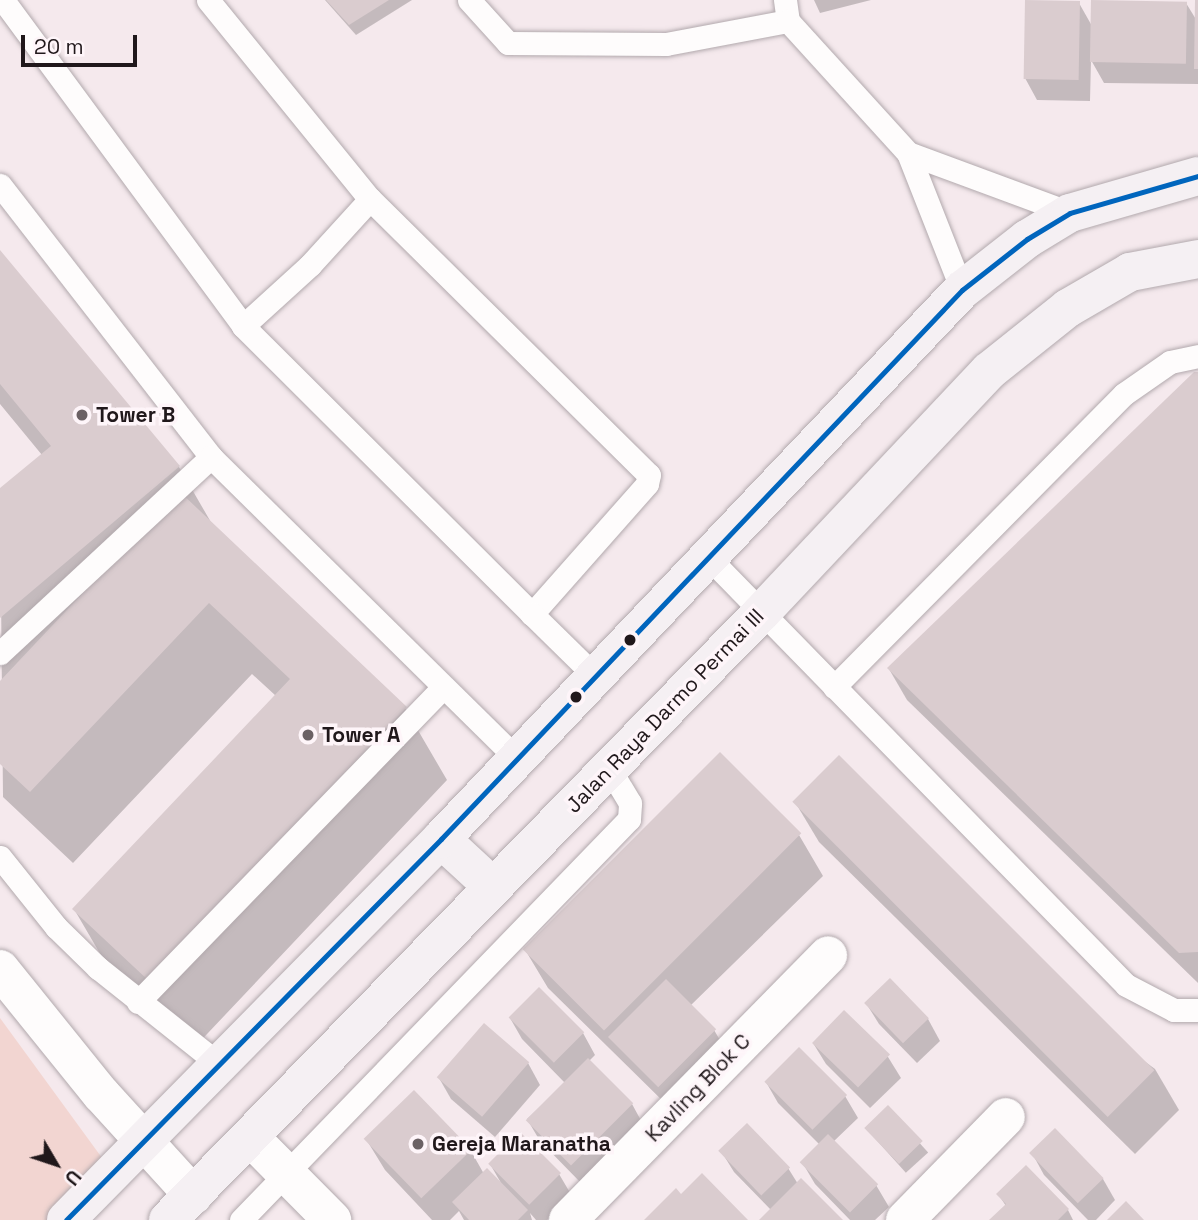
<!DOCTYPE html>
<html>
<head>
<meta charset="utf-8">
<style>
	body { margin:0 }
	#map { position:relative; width:1198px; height:1220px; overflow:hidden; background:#f5e9ed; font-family:"Space Grotesk",sans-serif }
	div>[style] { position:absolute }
	.green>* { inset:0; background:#f2d5d1 }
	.shadow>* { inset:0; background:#0003; transform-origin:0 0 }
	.building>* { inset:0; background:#dacccf; transform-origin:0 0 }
	.roads { filter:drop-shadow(0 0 2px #b2a9ad) drop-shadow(0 0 2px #b2a9ad) }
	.lane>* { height:23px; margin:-11.5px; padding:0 11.5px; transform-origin:11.5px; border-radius:11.5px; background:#fefcfc }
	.street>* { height:38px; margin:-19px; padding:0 19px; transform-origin:19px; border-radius:19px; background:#fefcfc }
	.secondary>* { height:38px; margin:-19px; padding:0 19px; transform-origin:19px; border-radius:19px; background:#f5f0f3 }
	.bus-1>* { height:5px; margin:-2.5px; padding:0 2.5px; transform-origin:2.5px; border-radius:2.5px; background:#0065bd }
	.dots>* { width:19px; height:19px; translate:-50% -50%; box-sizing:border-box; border:4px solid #fef5f9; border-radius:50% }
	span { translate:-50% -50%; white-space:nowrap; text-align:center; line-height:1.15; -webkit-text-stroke:7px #fef5f9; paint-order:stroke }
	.poi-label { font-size:21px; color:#20181b; font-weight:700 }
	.left { translate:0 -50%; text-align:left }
	.street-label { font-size:21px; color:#20181b }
	.north { position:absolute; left:21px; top:1129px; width:70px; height:70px; -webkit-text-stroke:5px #fef5f9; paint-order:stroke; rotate:129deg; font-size:19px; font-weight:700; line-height:28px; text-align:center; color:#20181b }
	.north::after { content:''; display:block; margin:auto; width:24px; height:32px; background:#20181b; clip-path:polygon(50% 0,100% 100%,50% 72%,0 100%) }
	.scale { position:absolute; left:21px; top:35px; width:116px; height:32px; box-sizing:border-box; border:4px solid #20181b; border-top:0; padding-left:9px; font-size:21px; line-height:24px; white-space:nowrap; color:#20181b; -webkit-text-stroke:5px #fef5f9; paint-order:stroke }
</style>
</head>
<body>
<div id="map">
	<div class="green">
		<div style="clip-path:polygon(0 1018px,105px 1162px,66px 1220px,0 1220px)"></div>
	</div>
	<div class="shadow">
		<div style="clip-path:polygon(325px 0,412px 0,356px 35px)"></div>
		<div style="clip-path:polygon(814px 0,871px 0,820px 13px)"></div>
		<div style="clip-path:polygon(1198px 0,1198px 84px,1104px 83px,1091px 60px,1090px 101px,1037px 100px,1025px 78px,1079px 3px,1092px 26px,1186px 3px,1197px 21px)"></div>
		<div style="clip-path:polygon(0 253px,179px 467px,212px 524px,405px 708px,447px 780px,191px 1051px,116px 981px,74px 909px,276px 696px,252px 674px,73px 863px,3px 797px,0 491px,42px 455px,0 404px)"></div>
		<div style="clip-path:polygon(1198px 374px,1198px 983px,907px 700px,889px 669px)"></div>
		<div style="clip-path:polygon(795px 802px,1155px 1069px,1179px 1110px,1135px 1154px,819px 842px)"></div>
		<div style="clip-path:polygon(799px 835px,823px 876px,690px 1006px,714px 1030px,727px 1052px,670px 1108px,548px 988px,524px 948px)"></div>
		<div style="clip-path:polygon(866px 1003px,928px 1019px,940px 1041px,917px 1063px,879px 1024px)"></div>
		<div style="clip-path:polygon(510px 1018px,583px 1033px,595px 1055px,589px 1061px,632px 1104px,644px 1126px,581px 1183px,540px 1141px,527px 1119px,565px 1083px,522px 1039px)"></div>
		<div style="clip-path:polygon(813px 1043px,888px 1057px,901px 1078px,870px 1108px,826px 1064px)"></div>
		<div style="clip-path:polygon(528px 1063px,540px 1085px,495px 1137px,451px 1099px,439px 1078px)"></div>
		<div style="clip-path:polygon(766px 1082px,845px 1096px,858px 1118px,833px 1142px,876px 1185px,889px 1207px,875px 1220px,850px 1220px,815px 1184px,802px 1162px,820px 1145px,778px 1103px)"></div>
		<div style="left:888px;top:1108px;width:60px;height:30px;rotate:48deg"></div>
		<div style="clip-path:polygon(366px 1139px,471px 1151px,484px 1174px,501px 1183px,490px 1164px,559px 1174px,572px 1196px,547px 1220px,536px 1220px,530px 1213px,532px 1220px,464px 1220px,459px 1211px,450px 1220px,432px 1220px,385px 1170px)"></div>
		<div style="clip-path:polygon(721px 1151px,788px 1168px,798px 1184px,841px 1220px,761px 1220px,771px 1210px,734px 1172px)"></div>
		<div style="clip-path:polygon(1032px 1153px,1103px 1179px,1115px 1200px,1096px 1220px,1088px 1220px,1044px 1175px)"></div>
		<div style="clip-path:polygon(998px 1194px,1068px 1210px,1073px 1220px,991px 1220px,1006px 1206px)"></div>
	</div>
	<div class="building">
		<div style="clip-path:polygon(326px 0,389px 0,349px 25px)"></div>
		<div style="left:1025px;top:0;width:55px;height:79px;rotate:1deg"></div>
		<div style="left:1091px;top:0;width:96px;height:62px;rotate:1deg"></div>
		<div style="clip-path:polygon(1195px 0,1198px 0,1198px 69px,1194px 69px)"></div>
		<div style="clip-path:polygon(0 250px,180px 466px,0 618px,0 488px,51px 446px,0 384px)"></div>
		<div style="clip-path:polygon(1194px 372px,1198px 372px,1198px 952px,1179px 953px,887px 668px)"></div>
		<div style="clip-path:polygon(179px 491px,407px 707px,149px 981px,72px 909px,290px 679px,209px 603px,30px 792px,0 764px,0 681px)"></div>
		<div style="left:720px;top:752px;width:115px;height:279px;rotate:45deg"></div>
		<div style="left:839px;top:755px;width:446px;height:66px;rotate:45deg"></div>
		<div style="left:890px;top:978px;width:56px;height:36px;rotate:46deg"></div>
		<div style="left:666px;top:979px;width:71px;height:82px;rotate:45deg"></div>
		<div style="left:539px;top:987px;width:64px;height:43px;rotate:45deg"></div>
		<div style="left:844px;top:1010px;width:64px;height:46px;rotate:44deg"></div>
		<div style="left:484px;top:1023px;width:60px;height:72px;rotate:41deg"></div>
		<div style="left:799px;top:1047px;width:68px;height:49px;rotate:45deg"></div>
		<div style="left:588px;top:1058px;width:64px;height:88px;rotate:45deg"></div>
		<div style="left:414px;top:1090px;width:83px;height:70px;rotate:46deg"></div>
		<div style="left:888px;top:1105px;width:50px;height:33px;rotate:46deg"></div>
		<div style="left:747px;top:1123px;width:62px;height:40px;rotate:46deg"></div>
		<div style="left:1055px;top:1128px;width:70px;height:36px;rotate:46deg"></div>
		<div style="left:520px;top:1132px;width:58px;height:45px;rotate:45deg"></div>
		<div style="left:828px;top:1134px;width:71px;height:40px;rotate:45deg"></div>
		<div style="clip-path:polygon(1026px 1165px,1069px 1209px,1058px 1220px,989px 1220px,1006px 1204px,996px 1194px)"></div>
		<div style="clip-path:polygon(487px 1168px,528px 1210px,518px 1220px,469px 1220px,452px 1202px)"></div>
		<div style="clip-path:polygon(702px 1173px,748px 1220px,644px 1220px,676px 1188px,681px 1194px)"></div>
		<div style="clip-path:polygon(801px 1178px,843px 1220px,759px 1220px)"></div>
		<div style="clip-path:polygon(1126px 1201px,1144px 1220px,1107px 1220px)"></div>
	</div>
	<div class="roads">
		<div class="lane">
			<div style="left:3px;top:0;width:405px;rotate:53.6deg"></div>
			<div style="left:243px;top:326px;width:408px;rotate:44.9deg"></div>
			<div style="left:208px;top:0;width:257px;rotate:50.9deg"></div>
			<div style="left:370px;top:199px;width:392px;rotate:44.7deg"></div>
			<div style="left:649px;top:475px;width:9px;rotate:103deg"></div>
			<div style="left:647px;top:484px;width:174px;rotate:131.5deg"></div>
			<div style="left:532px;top:614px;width:87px;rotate:44.5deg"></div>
			<div style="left:469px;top:0;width:58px;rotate:47.8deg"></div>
			<div style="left:508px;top:43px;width:158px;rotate:0.4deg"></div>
			<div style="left:666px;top:44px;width:124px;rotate:-10.7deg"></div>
			<div style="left:785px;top:0;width:21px;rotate:82deg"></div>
			<div style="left:788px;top:21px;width:178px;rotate:47.7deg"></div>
			<div style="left:908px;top:153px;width:147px;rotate:68.5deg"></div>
			<div style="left:908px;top:153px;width:173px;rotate:20.3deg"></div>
			<div style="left:0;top:185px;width:344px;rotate:52.2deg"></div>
			<div style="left:211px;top:457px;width:430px;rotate:44.6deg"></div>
			<div style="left:243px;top:326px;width:91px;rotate:-42.3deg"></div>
			<div style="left:310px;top:265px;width:89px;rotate:-47.7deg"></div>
			<div style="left:708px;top:557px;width:598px;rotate:45.68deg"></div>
			<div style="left:1126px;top:985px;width:54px;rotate:27.5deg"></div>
			<div style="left:1174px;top:1010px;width:24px"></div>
			<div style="left:0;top:653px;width:288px;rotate:-42.9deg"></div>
			<div style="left:834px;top:687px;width:412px;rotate:-45.3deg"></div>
			<div style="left:1124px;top:394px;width:56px;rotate:-34.8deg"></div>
			<div style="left:1170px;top:362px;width:29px;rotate:-12deg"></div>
			<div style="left:0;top:857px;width:90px;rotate:51.3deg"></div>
			<div style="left:56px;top:927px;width:59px;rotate:44.3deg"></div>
			<div style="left:98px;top:968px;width:156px;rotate:38.5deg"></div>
			<div style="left:138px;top:1002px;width:438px;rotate:-45.9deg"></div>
			<div style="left:241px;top:1220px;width:558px;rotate:-45.94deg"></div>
			<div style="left:629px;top:819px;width:16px;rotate:-86deg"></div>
			<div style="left:630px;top:803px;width:41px;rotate:-121deg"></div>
		</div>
		<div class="street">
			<div style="left:0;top:969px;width:161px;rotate:51.1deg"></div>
			<div style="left:101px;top:1094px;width:137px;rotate:47.7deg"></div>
			<div style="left:250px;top:1137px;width:117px;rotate:45.3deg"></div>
			<div style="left:568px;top:1220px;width:371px;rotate:-45.5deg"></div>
			<div style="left:905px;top:1220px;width:144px;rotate:-45.6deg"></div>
		</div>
		<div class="secondary">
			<div style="left:441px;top:839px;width:71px;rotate:42.7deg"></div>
			<div style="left:66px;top:1220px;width:535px;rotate:-45.45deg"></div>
			<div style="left:441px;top:839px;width:757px;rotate:-46.5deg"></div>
			<div style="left:962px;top:290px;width:83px;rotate:-38.1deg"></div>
			<div style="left:1027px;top:239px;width:50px;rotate:-31.2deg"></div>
			<div style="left:1070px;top:213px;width:133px;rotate:-16.1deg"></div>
			<div style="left:168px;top:1220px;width:849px;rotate:-45.67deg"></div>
			<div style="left:761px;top:613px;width:332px;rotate:-46.7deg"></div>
			<div style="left:989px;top:371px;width:101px;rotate:-38.6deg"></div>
			<div style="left:1068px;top:308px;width:72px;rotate:-30.1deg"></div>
			<div style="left:1130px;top:272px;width:69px;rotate:-10.8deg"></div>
		</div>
	</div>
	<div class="bus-1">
		<div style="left:66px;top:1220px;width:535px;rotate:-45.45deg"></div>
		<div style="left:441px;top:839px;width:757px;rotate:-46.5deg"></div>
		<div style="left:962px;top:290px;width:83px;rotate:-38.1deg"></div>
		<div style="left:1027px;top:239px;width:50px;rotate:-31.2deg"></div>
		<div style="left:1070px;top:213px;width:133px;rotate:-16.1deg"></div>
	</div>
	<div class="dots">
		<div style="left:82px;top:415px;background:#6b6164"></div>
		<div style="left:630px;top:640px;background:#20181b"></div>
		<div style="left:576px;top:697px;background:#20181b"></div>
		<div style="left:308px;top:735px;background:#6b6164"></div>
		<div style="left:418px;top:1144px;background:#6b6164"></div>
	</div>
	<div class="poi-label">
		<span class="left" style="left:96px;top:415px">Tower B</span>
		<span class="left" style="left:322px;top:735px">Tower A</span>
		<span class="left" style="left:432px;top:1144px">Gereja Maranatha</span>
	</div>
	<div class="street-label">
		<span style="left:665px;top:711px;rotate:-46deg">Jalan Raya Darmo Permai III</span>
		<span style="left:698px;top:1088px;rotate:-46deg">Kavling Blok C</span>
	</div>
	<div class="north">U</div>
	<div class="scale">20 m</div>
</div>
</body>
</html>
